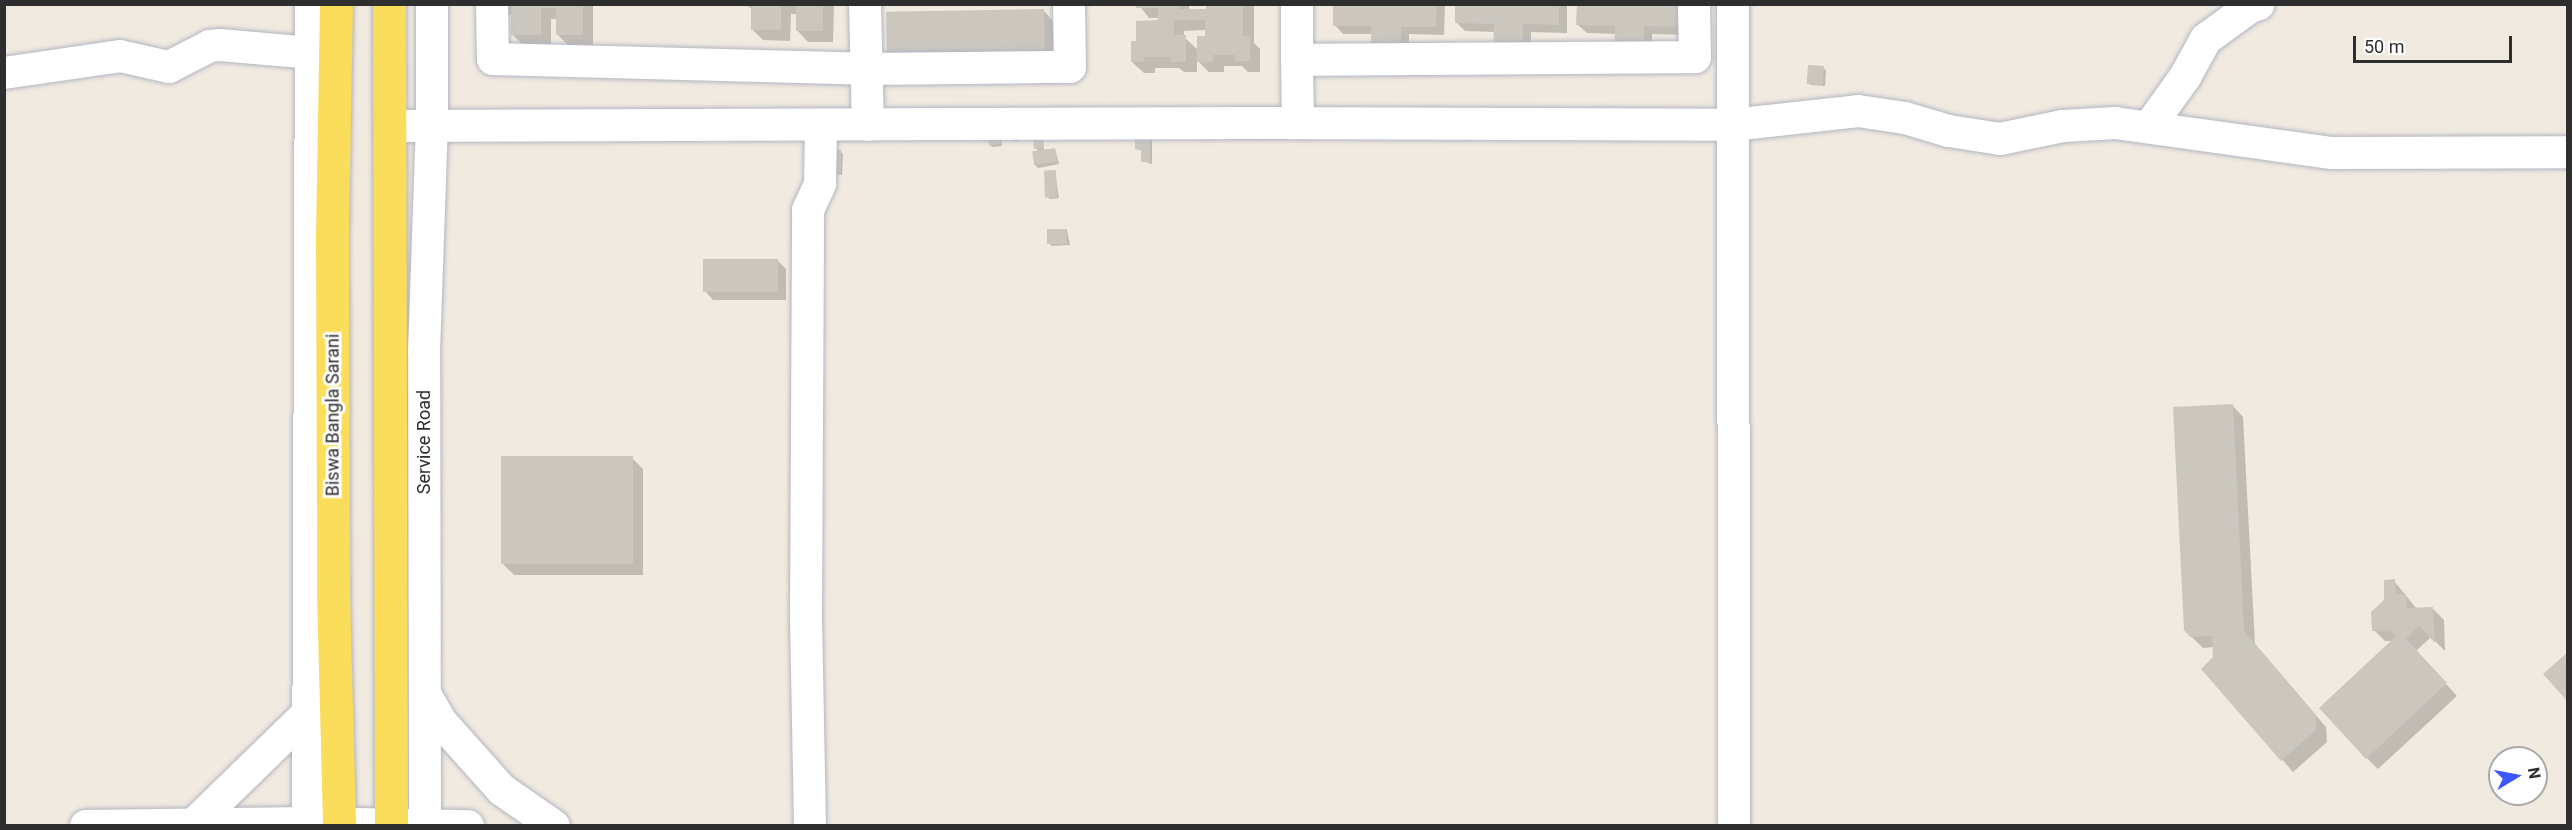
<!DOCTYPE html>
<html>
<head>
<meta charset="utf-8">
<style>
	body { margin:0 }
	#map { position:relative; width:2572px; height:830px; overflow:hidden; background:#f0eae0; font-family:Roboto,sans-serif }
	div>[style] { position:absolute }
	.shadow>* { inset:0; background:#0003 }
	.building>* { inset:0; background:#cbc7bf; transform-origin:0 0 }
	.roads { filter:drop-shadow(0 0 2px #b4b5c2) drop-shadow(0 0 2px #b4b5c2) }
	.minor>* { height:32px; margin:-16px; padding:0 16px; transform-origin:16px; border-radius:16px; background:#fff }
	.major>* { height:33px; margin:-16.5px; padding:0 16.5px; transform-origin:16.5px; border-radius:16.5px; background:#f9dd5b }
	span { translate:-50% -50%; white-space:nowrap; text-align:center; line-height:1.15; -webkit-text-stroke:6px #fff; paint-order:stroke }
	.street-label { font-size:18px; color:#2e2e2e }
	.frame { position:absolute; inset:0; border:6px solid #2e2e2e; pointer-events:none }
	.north { position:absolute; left:2488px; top:746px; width:60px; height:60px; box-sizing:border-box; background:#fff; border:2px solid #ababab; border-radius:50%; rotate:80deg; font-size:16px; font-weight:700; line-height:24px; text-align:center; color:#2e2e2e }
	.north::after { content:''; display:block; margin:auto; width:21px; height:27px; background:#3d58ff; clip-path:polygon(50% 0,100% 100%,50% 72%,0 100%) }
	.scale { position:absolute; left:2353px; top:36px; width:159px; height:27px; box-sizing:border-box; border:3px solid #2e2e2e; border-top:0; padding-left:8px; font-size:18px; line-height:21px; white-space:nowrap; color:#2e2e2e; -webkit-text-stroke:4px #fff; paint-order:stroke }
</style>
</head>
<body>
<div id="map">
	<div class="shadow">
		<div style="clip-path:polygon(497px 4px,593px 4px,593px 46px,569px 46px,558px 35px,558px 19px,551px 19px,551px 46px,524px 46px,513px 35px,512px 15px,508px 15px)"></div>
		<div style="clip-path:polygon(744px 4px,834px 4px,833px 42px,808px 42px,797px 30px,797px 14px,791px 14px,790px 41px,763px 40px,752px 29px,752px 9px)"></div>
		<div style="clip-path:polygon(evenodd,1138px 4px,1189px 4px,1189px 11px,1208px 10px,1208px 4px,1254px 4px,1254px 43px,1260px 49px,1260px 72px,1248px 72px,1242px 66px,1224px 66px,1224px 72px,1209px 72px,1197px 60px,1197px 72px,1184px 72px,1179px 68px,1155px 68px,1155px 73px,1144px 73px,1132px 62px,1138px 43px,1160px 22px,1160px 18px,1149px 18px,1138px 4px,1206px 30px,1206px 37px,1198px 50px,1184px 37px,1184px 31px,1206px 30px)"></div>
		<div style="clip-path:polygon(1335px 4px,1445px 4px,1444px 35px,1409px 34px,1409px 63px,1373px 34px,1343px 34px,1335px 25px)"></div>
		<div style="clip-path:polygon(1457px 4px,1567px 4px,1567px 33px,1531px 32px,1531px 60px,1495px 32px,1465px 31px,1457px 23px)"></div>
		<div style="clip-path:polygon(1688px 4px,1688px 35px,1652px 34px,1652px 63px,1616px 34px,1587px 33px,1578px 25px)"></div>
		<div style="clip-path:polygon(1043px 10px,1054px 22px,1055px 70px,888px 61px)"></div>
		<div style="clip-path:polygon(1823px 68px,1826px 70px,1825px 86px,1811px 85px,1808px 83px)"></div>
		<div style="clip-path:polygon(1001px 135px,1002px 146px,992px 147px,990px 145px)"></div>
		<div style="clip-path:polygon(1018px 135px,1018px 142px,1007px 139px)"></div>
		<div style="clip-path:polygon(1043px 136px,1044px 151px,1055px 149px,1059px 164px,1038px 168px,1035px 165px,1039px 152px,1036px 148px)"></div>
		<div style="clip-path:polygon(1136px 136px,1152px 139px,1152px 164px,1142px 161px,1143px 151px,1136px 149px)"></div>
		<div style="clip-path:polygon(841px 152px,843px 154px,842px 175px,832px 174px)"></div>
		<div style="clip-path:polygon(1055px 172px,1059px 198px,1050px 199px,1048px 197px)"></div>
		<div style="clip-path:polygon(1067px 230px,1070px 245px,1052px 246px,1050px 244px)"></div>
		<div style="clip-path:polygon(777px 260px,786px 269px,786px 300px,713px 300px,705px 291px)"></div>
		<div style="clip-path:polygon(2232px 405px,2243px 417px,2255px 644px,2326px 727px,2327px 742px,2293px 772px,2203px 669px,2215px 658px,2214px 647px,2203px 648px,2191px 636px)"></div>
		<div style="clip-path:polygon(632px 458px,643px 469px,643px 575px,514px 575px,503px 564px)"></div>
		<div style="clip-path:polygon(2394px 581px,2417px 609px,2433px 609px,2444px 620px,2445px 651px,2431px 637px,2416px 651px,2457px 696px,2378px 769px,2367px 758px,2393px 641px,2385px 641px,2374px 630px)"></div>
	</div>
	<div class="building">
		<div style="clip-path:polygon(511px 4px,583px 4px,583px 35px,556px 35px,556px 8px,541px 8px,541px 35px,511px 35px)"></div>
		<div style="left:751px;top:4px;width:30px;height:26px"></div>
		<div style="left:796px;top:4px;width:27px;height:27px"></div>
		<div style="clip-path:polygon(1136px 4px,1179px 4px,1179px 9px,1206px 9px,1206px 4px,1243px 4px,1243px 36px,1250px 37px,1250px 61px,1235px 61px,1235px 55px,1213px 55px,1213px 62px,1197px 62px,1197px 36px,1205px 36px,1205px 20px,1174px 20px,1174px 35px,1186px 35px,1186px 62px,1171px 62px,1171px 57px,1144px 57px,1144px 62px,1131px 62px,1131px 41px,1136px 41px,1136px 21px,1158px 20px,1158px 8px,1136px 8px)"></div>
		<div style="clip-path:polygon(1333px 4px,1437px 4px,1436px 27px,1401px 27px,1401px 55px,1371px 54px,1371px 26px,1333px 26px)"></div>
		<div style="clip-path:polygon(1455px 4px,1559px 4px,1559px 25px,1523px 24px,1523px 52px,1493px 52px,1494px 24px,1455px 23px)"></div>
		<div style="clip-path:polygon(1577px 4px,1680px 4px,1680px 27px,1644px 26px,1644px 55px,1614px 54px,1615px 26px,1576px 25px)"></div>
		<div style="left:1044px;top:9px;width:50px;height:158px;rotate:89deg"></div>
		<div style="left:1808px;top:65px;width:16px;height:19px;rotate:4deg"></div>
		<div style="left:999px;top:131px;width:13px;height:12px;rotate:81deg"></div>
		<div style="left:1041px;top:133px;width:15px;height:9px;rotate:82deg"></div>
		<div style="clip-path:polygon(1135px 134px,1150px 135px,1150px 162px,1141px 162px,1141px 150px,1135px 149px)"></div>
		<div style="left:1055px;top:148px;width:14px;height:23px;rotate:82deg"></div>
		<div style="left:829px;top:150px;width:12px;height:22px"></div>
		<div style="left:1056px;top:170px;width:27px;height:12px;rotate:88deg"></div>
		<div style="left:1047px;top:229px;width:20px;height:15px"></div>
		<div style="left:703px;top:259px;width:75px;height:33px"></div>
		<div style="clip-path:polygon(2233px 404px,2244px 631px,2316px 715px,2316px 730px,2281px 761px,2201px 669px,2213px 657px,2212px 636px,2190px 637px,2184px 630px,2173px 407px)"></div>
		<div style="left:501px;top:456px;width:132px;height:108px"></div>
		<div style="clip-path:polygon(2395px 579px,2396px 594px,2406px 594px,2407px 608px,2433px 607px,2435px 643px,2419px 626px,2406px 639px,2447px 683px,2366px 759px,2319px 708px,2396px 636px,2390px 630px,2372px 631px,2371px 612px,2384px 600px,2384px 580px)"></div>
		<div style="clip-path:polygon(2568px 652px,2568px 702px,2543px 674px)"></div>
	</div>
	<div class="roads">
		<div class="minor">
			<div style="left:492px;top:4px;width:55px;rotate:89deg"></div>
			<div style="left:493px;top:59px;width:373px;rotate:1.5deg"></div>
			<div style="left:866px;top:69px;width:204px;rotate:-0.6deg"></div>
			<div style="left:1070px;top:67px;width:63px;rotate:-90.9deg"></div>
			<div style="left:865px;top:4px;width:121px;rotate:88.6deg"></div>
			<div style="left:1297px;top:4px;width:56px;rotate:90deg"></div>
			<div style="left:1297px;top:60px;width:398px;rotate:-0.4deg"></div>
			<div style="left:1695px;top:57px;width:53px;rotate:-91.1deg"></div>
			<div style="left:1733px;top:4px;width:822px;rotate:89.93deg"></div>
			<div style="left:1297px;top:60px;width:63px;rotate:89.1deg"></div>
			<div style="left:4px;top:73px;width:117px;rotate:-8.3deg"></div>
			<div style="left:120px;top:56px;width:50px;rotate:12.7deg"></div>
			<div style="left:169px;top:67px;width:46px;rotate:-27.1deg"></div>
			<div style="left:210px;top:46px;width:10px;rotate:-6deg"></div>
			<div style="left:220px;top:45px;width:91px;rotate:5deg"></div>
			<div style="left:390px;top:126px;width:870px;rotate:-0.2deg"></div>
			<div style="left:1260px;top:123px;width:472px;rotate:0.2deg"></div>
			<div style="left:1732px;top:125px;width:127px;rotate:-6.3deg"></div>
			<div style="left:1858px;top:111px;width:48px;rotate:8.5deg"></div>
			<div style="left:1905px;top:118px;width:46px;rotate:16.5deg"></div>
			<div style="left:1949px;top:131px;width:52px;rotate:8.9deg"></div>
			<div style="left:2000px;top:139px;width:64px;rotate:-11.7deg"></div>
			<div style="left:2063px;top:126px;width:52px;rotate:-3.3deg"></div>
			<div style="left:2115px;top:123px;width:219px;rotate:7.9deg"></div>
			<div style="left:2332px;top:153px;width:236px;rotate:-0.2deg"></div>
			<div style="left:2149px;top:127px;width:62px;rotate:-54.2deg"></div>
			<div style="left:2185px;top:77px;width:43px;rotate:-61.1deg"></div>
			<div style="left:2206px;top:39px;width:54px;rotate:-36deg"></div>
			<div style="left:2250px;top:7px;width:9px;rotate:-18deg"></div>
			<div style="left:425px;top:694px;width:34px;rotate:60deg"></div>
			<div style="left:442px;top:723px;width:90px;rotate:48.2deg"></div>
			<div style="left:502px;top:790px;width:63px;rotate:34.7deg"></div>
			<div style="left:194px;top:824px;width:161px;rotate:-44.2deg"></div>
			<div style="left:86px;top:826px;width:222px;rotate:-0.8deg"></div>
			<div style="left:308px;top:823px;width:160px;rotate:1.1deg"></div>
			<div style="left:308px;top:826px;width:822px;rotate:-89.79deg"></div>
			<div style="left:425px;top:826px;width:474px;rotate:-90.1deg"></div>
			<div style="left:424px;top:352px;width:225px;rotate:-88deg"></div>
			<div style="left:432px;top:127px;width:123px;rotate:-90deg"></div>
			<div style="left:810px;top:826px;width:211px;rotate:-91.1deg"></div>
			<div style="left:806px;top:615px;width:405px;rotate:-89.7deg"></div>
			<div style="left:808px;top:210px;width:29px;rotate:-65deg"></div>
			<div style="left:820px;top:184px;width:58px;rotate:-89deg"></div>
		</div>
		<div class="major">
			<div style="left:336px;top:4px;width:240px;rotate:91deg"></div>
			<div style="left:332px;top:244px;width:349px;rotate:89.8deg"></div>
			<div style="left:333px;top:593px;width:233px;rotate:88.5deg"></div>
			<div style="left:389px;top:4px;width:822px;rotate:89.86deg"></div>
		</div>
	</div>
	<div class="street-label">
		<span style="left:333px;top:415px;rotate:-90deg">Biswa Bangla Sarani</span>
		<span style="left:424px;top:442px;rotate:-90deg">Service Road</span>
	</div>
	<div class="frame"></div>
	<div class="north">N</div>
	<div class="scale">50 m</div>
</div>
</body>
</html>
